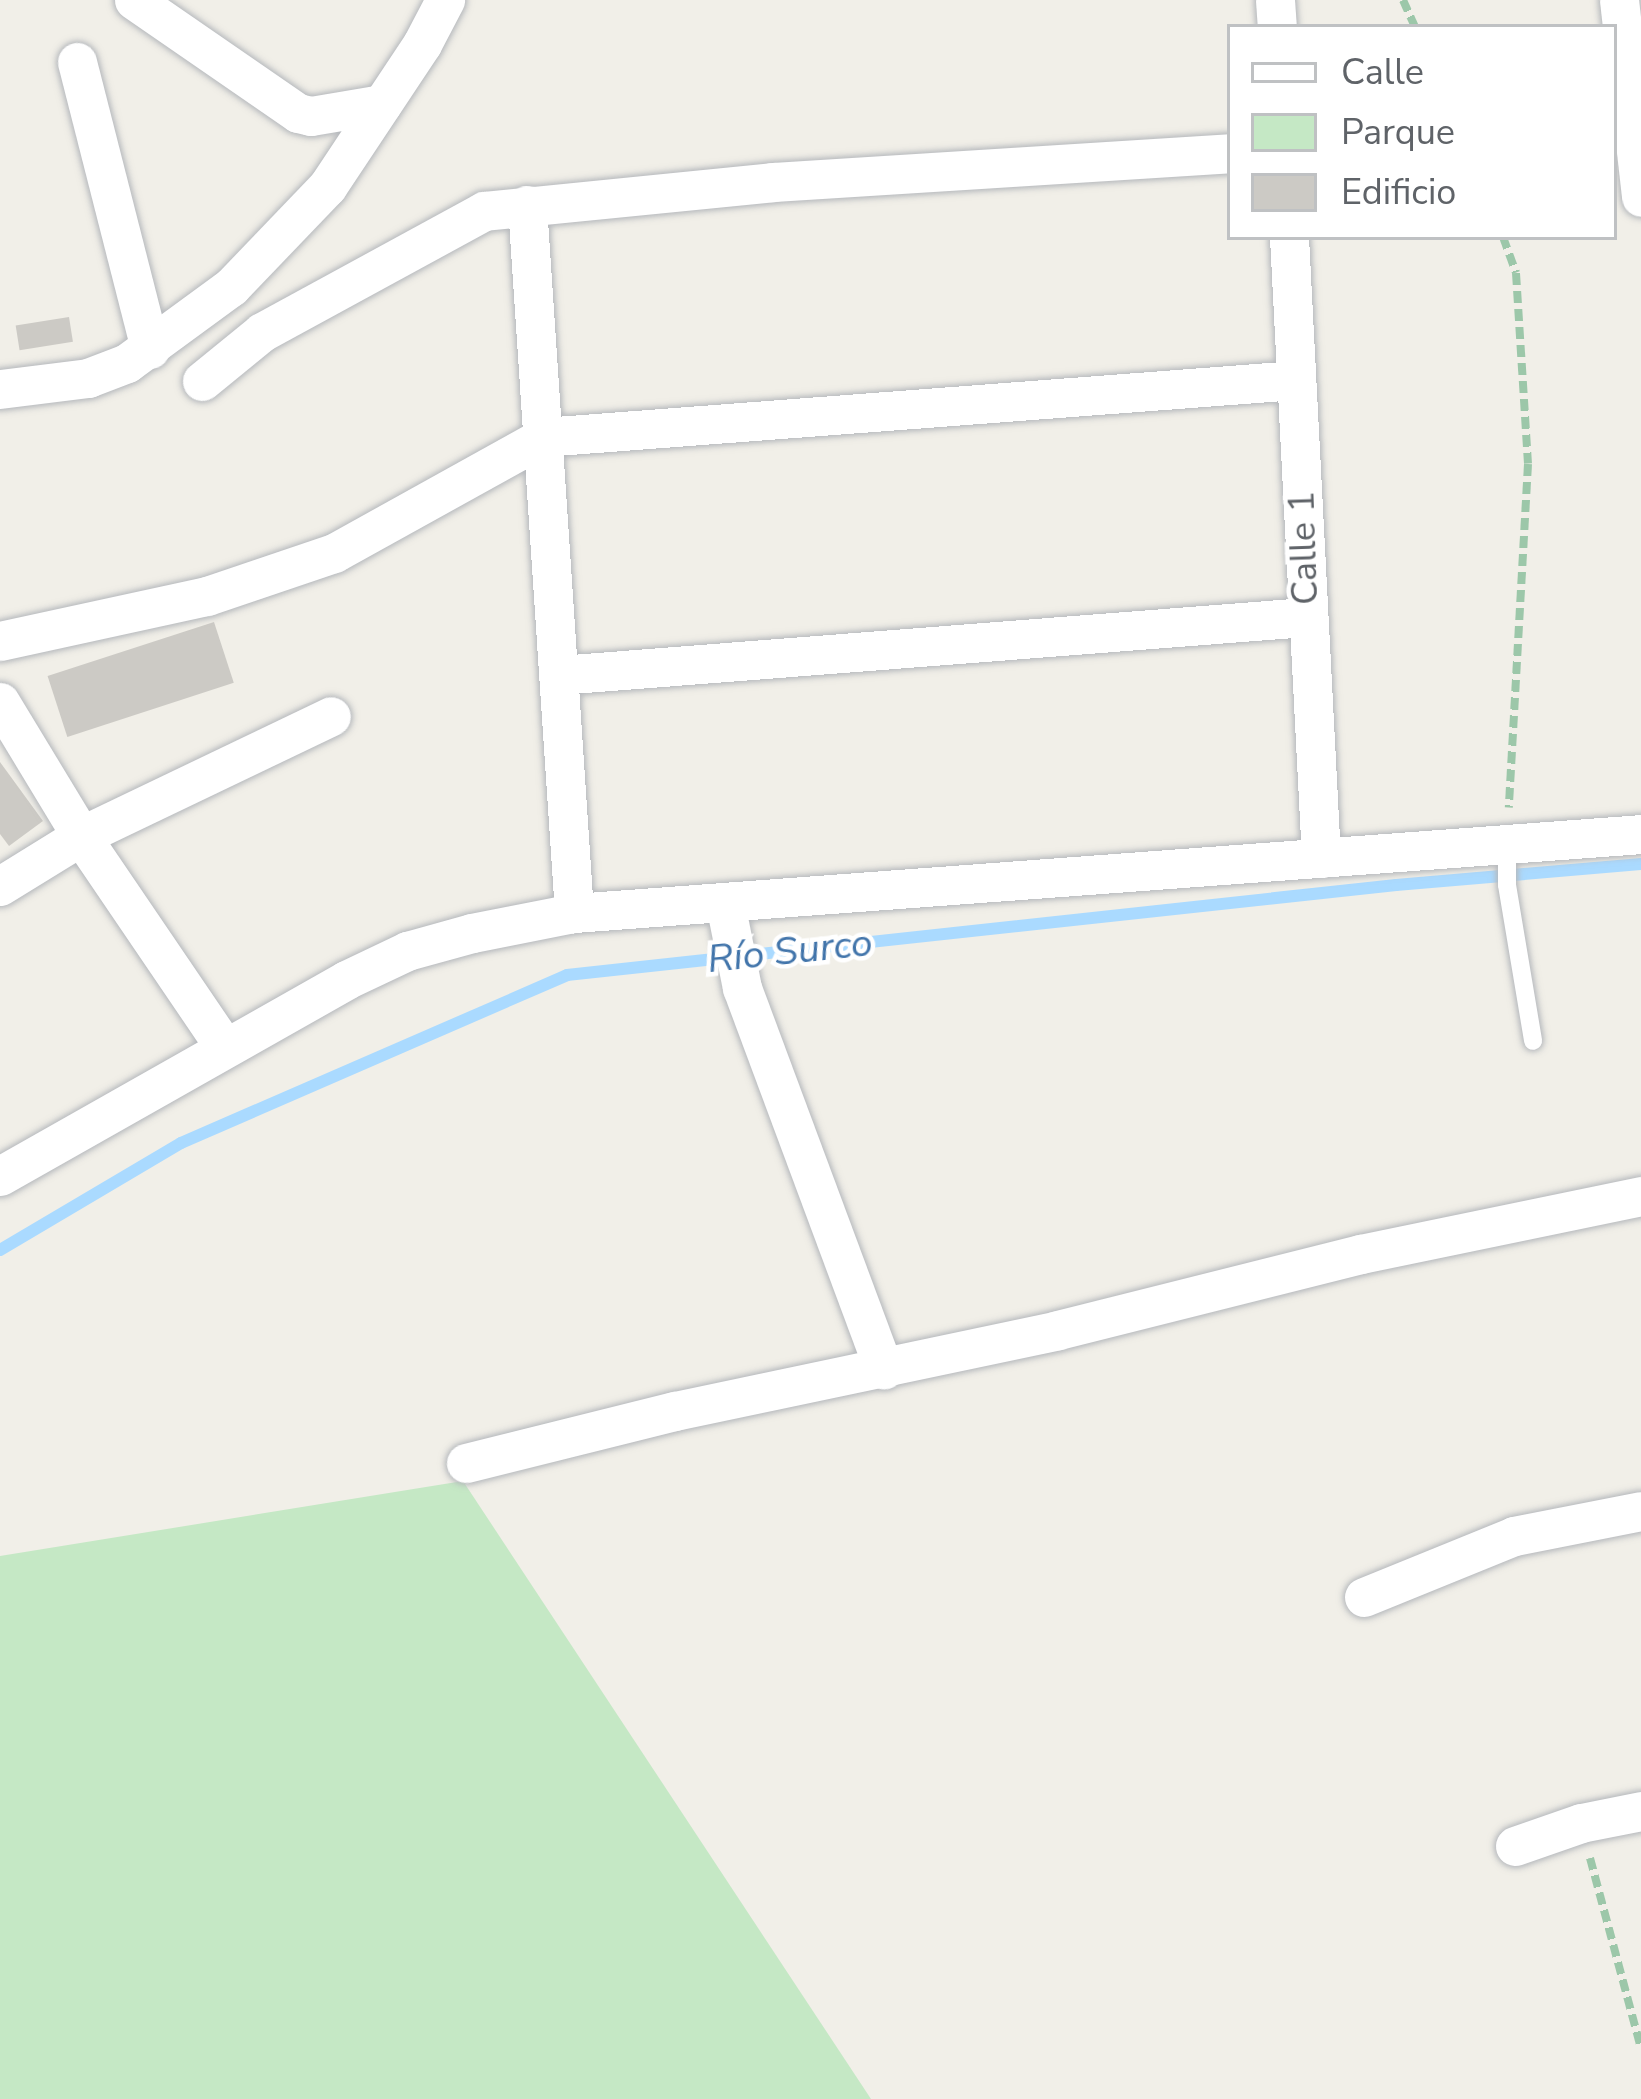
<!DOCTYPE html>
<html>
<head>
<meta charset="utf-8">
<style>
	body { margin:0 }
	#map { position:relative; width:1641px; height:2099px; overflow:hidden; background:#f1efe8; font-family:"Nunito Sans",sans-serif }
	div>[style] { position:absolute }
	.green>* { inset:0; background:#c5e8c5 }
	.stream>* { height:12px; margin:-6px; padding:0 6px; transform-origin:6px; border-radius:6px; background:#aadaff }
	.building>* { inset:0; background:#cccac5; transform-origin:0 0 }
	.path>* { height:8px; margin-top:-4px; transform-origin:0; background:repeating-linear-gradient(90deg,#9cc7a9 0 12px,transparent 0 18px) }
	.roads { filter:drop-shadow(0 0 3px #b5b8bc) drop-shadow(0 0 3px #b5b8bc) }
	.service>* { height:18px; margin:-9px; padding:0 9px; transform-origin:9px; border-radius:9px; background:#fff }
	.minor>* { height:39px; margin:-19.5px; padding:0 19.5px; transform-origin:19.5px; border-radius:19.5px; background:#fff }
	span { translate:-50% -50%; white-space:nowrap; text-align:center; line-height:1.15; -webkit-text-stroke:9px #fff; paint-order:stroke }
	.street-label { font-size:36px; color:#5f6368 }
	.water-label { font-size:39px; color:#4174aa; font-style:italic }
	.legend { position:absolute; left:1227px; top:24px; width:390px; height:216px; box-sizing:border-box; background:#fff; border:3px solid #bfc1c3; margin:0; padding:15px 21px; list-style:none; font-size:36px; color:#5f6368 }
	.legend li { display:flex; align-items:center; gap:24px; height:60px }
	.legend b { width:60px; border:3px solid #bfc1c3 }
</style>
</head>
<body>
<div id="map">
	<div class="green">
		<div style="clip-path:polygon(463px 1481px,871px 2099px,0 2099px,0 1556px)"></div>
	</div>
	<div class="stream">
		<div style="left:0;top:1250px;width:210px;rotate:-30.6deg"></div>
		<div style="left:181px;top:1143px;width:421px;rotate:-23.5deg"></div>
		<div style="left:567px;top:975px;width:834px;rotate:-6.2deg"></div>
		<div style="left:1396px;top:885px;width:246px;rotate:-4.9deg"></div>
	</div>
	<div class="building">
		<div style="left:69px;top:317px;width:25px;height:54px;rotate:81deg"></div>
		<div style="left:214px;top:622px;width:64px;height:175px;rotate:72deg"></div>
		<div style="clip-path:polygon(0 762px,43px 821px,9px 846px,0 834px)"></div>
	</div>
	<div class="path">
		<div style="left:1403px;top:0;width:30px;rotate:66deg"></div>
		<div style="left:1503px;top:237px;width:38px;rotate:70deg"></div>
		<div style="left:1516px;top:273px;width:191px;rotate:86.4deg"></div>
		<div style="left:1528px;top:464px;width:344px;rotate:93.2deg"></div>
		<div style="left:1590px;top:1858px;width:197px;rotate:75deg"></div>
	</div>
	<div class="roads">
		<div class="service">
			<div style="left:1507px;top:844px;width:41px;rotate:90deg"></div>
			<div style="left:1507px;top:885px;width:158px;rotate:80.5deg"></div>
		</div>
		<div class="minor">
			<div style="left:134px;top:0;width:199px;rotate:34.6deg"></div>
			<div style="left:298px;top:113px;width:13px;rotate:13deg"></div>
			<div style="left:311px;top:116px;width:72px;rotate:-9.6deg"></div>
			<div style="left:1275px;top:0;width:27px;rotate:86deg"></div>
			<div style="left:1619px;top:0;width:198px;rotate:83.6deg"></div>
			<div style="left:77px;top:62px;width:296px;rotate:75.7deg"></div>
			<div style="left:527px;top:205px;width:710px;rotate:86.2deg"></div>
			<div style="left:1289px;top:237px;width:622px;rotate:87.05deg"></div>
			<div style="left:202px;top:381px;width:77px;rotate:-39.2deg"></div>
			<div style="left:262px;top:332px;width:253px;rotate:-28.6deg"></div>
			<div style="left:484px;top:211px;width:290px;rotate:-5.7deg"></div>
			<div style="left:773px;top:182px;width:458px;rotate:-3.6deg"></div>
			<div style="left:0;top:389px;width:89px;rotate:-7.1deg"></div>
			<div style="left:88px;top:378px;width:42px;rotate:-21deg"></div>
			<div style="left:127px;top:363px;width:129px;rotate:-36.2deg"></div>
			<div style="left:231px;top:287px;width:139px;rotate:-46.2deg"></div>
			<div style="left:327px;top:187px;width:172px;rotate:-56.4deg"></div>
			<div style="left:422px;top:44px;width:50px;rotate:-62.4deg"></div>
			<div style="left:0;top:641px;width:212px;rotate:-12.3deg"></div>
			<div style="left:207px;top:596px;width:134px;rotate:-18.7deg"></div>
			<div style="left:334px;top:553px;width:239px;rotate:-29deg"></div>
			<div style="left:543px;top:437px;width:755px;rotate:-4.33deg"></div>
			<div style="left:559px;top:675px;width:749px;rotate:-4.44deg"></div>
			<div style="left:0;top:702px;width:157px;rotate:58.8deg"></div>
			<div style="left:81px;top:836px;width:256px;rotate:55.8deg"></div>
			<div style="left:0;top:886px;width:95px;rotate:-31.7deg"></div>
			<div style="left:81px;top:836px;width:277px;rotate:-25.6deg"></div>
			<div style="left:725px;top:903px;width:87px;rotate:78.7deg"></div>
			<div style="left:742px;top:988px;width:407px;rotate:69.6deg"></div>
			<div style="left:0;top:1176px;width:398px;rotate:-29.5deg"></div>
			<div style="left:346px;top:980px;width:68px;rotate:-25.4deg"></div>
			<div style="left:407px;top:951px;width:67px;rotate:-15.5deg"></div>
			<div style="left:472px;top:933px;width:104px;rotate:-11.1deg"></div>
			<div style="left:574px;top:913px;width:1070px;rotate:-4.23deg"></div>
			<div style="left:466px;top:1463px;width:215px;rotate:-14deg"></div>
			<div style="left:675px;top:1411px;width:391px;rotate:-11.9deg"></div>
			<div style="left:1058px;top:1330px;width:312px;rotate:-14.1deg"></div>
			<div style="left:1361px;top:1254px;width:286px;rotate:-11.7deg"></div>
			<div style="left:1364px;top:1597px;width:162px;rotate:-22.1deg"></div>
			<div style="left:1514px;top:1536px;width:129px;rotate:-11.1deg"></div>
			<div style="left:1515px;top:1846px;width:70px;rotate:-19.2deg"></div>
			<div style="left:1581px;top:1823px;width:61px;rotate:-11.3deg"></div>
		</div>
	</div>
	<div class="street-label">
		<span style="left:1304px;top:548px;rotate:-92deg">Calle 1</span>
	</div>
	<div class="water-label">
		<span style="left:790px;top:952px;rotate:-6deg">Río Surco</span>
	</div>
	<ul class="legend">
	<li><b style="height:15px;background:#fff"></b>Calle</li>
	<li><b style="height:33px;background:#c5e8c5"></b>Parque</li>
	<li><b style="height:33px;background:#cccac5"></b>Edificio</li>
	</ul>
</div>
</body>
</html>
